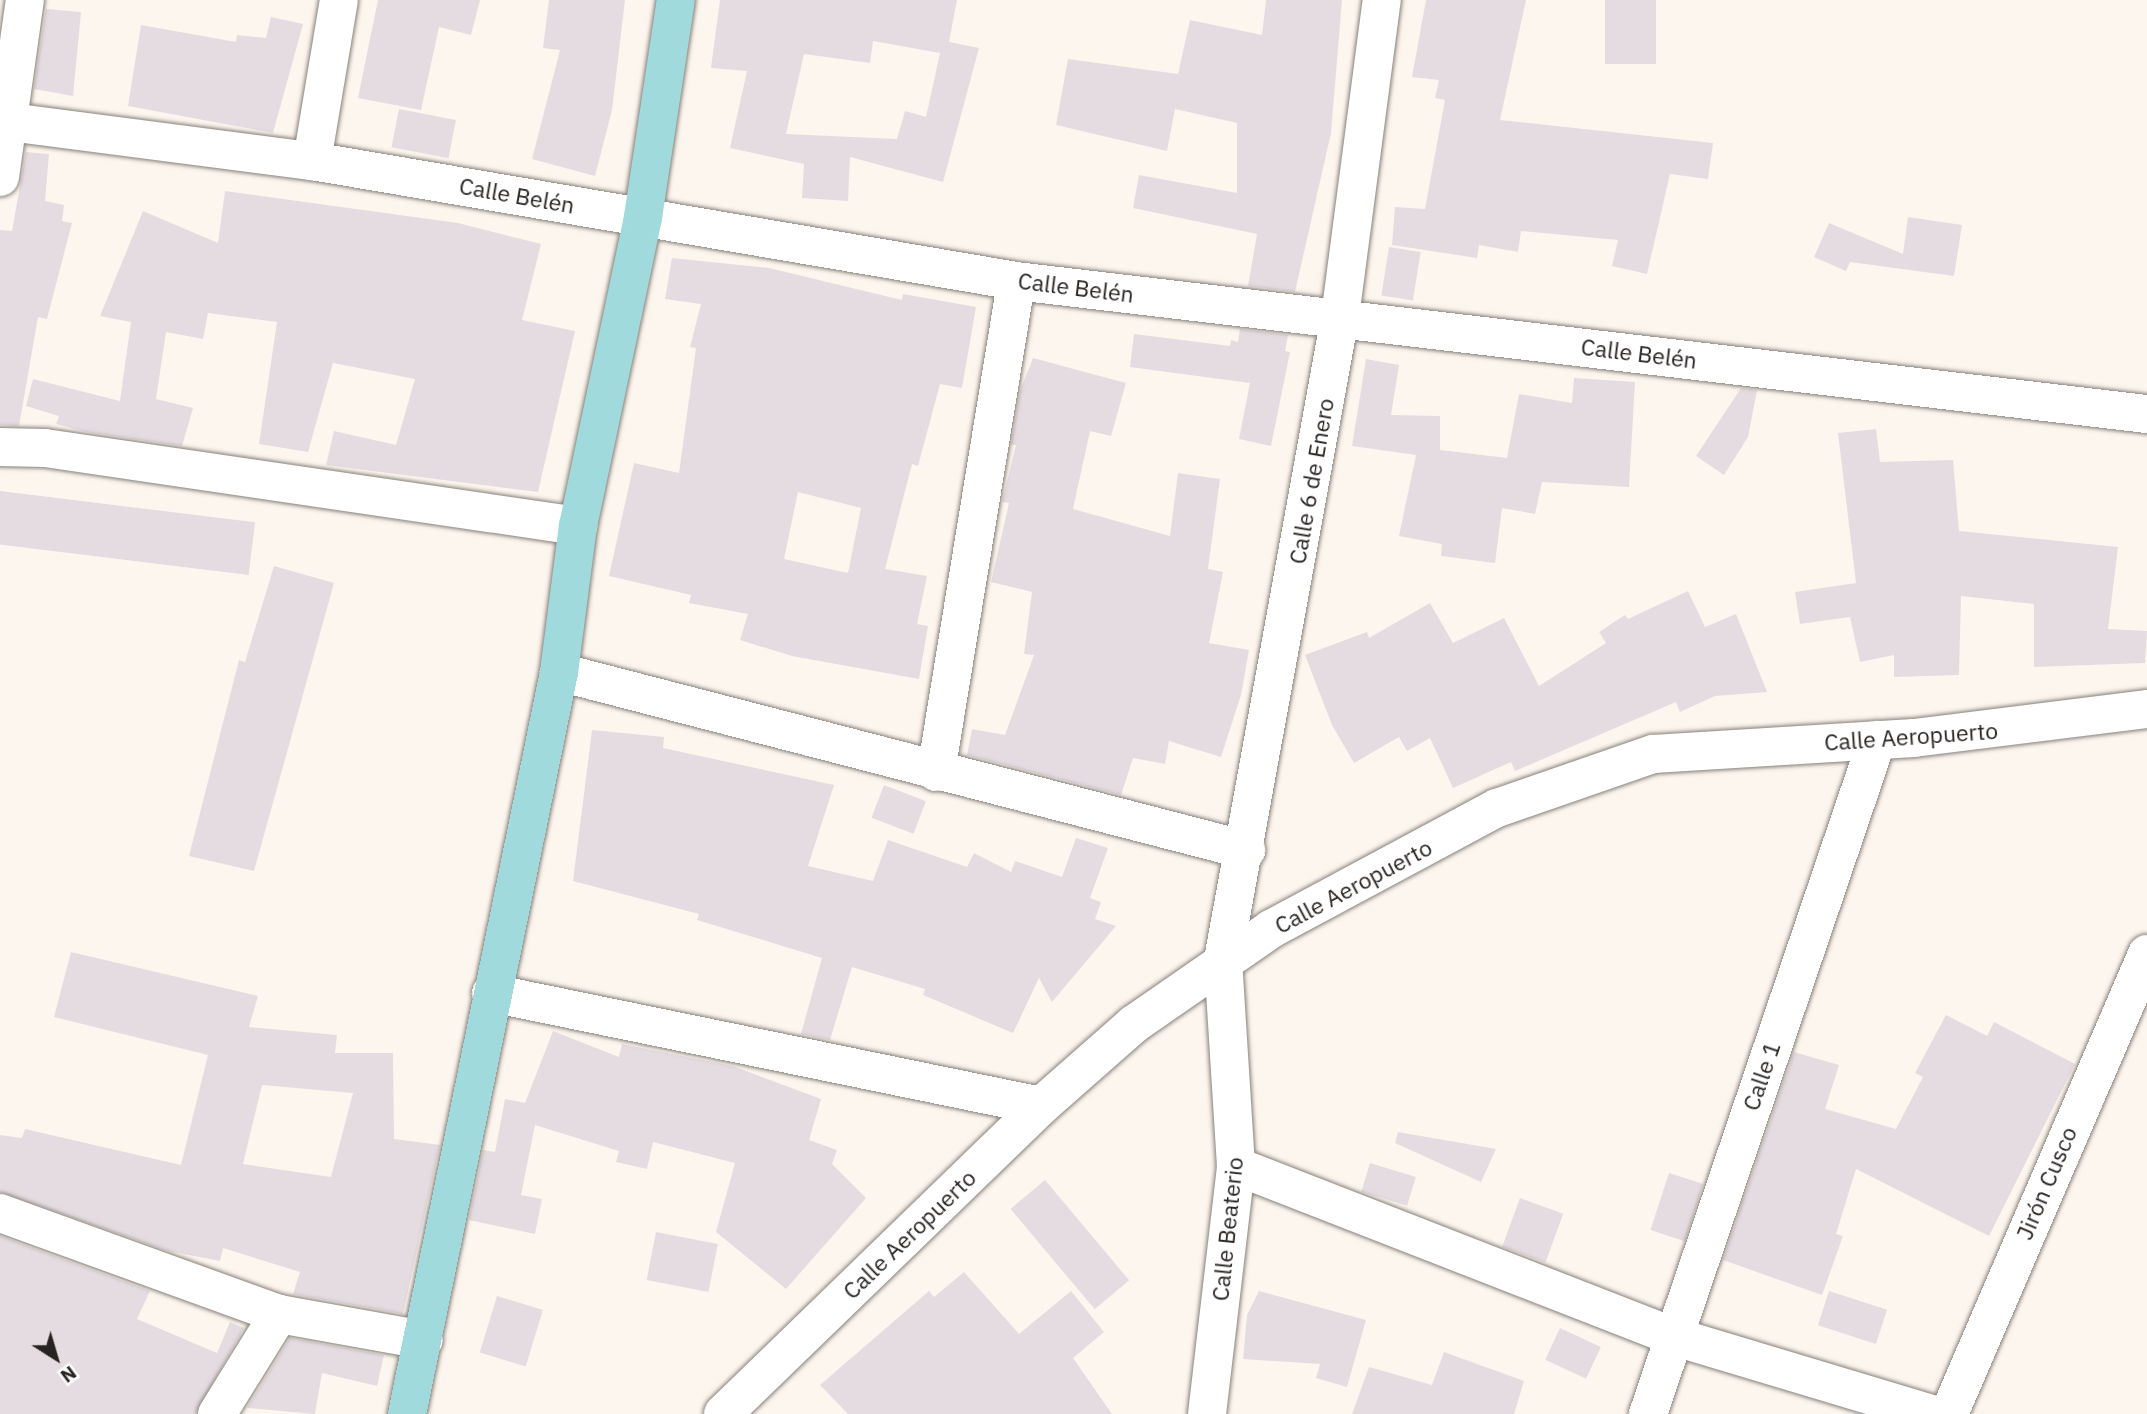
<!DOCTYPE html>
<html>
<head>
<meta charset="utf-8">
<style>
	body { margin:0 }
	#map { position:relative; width:2147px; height:1414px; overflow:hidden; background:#fdf6ef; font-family:"IBM Plex Sans",sans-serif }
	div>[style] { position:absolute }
	.building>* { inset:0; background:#e5dce2; transform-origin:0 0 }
	.roads { filter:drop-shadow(0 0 2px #87817b) drop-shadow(0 0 2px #87817b) }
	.minor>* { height:38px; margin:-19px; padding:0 19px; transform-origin:19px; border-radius:19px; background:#fff }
	.major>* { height:38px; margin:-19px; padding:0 19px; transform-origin:19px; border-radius:19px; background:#a1dadc }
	span { translate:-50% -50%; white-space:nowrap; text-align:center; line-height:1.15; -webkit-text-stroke:7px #fff; paint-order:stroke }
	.street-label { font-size:23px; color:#262321 }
	.north { position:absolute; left:21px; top:1323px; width:70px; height:70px; -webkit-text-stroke:5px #fff; paint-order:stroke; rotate:143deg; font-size:19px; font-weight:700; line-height:28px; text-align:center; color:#262321 }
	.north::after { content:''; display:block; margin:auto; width:24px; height:32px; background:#262321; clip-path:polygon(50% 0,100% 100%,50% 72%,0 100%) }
</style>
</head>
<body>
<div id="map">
	<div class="building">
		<div style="clip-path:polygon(378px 0,480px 0,471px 35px,439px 27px,421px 110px,358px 98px)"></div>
		<div style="clip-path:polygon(549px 0,625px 0,612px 110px,595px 176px,532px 159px,560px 50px,543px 48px)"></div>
		<div style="clip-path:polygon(evenodd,720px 0,957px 0,949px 42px,979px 48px,943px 182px,850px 157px,848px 201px,802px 198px,804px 164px,730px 148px,747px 71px,711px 68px,720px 0,873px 41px,940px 53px,926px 117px,905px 111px,897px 139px,786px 134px,804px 54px,870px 63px,873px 41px)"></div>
		<div style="clip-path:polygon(1266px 0,1342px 0,1331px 133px,1295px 292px,1248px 286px,1257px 234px,1133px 208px,1139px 175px,1237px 193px,1237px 123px,1175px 109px,1167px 151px,1056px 125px,1068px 59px,1178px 74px,1190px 20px,1262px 35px)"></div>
		<div style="clip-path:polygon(1426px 0,1526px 0,1500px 120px,1713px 143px,1708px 179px,1670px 174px,1647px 274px,1612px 266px,1618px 240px,1521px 231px,1518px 252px,1479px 245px,1477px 258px,1392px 245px,1395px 207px,1425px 209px,1445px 100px,1435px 98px,1439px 80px,1412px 77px)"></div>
		<div style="left:1605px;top:0;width:51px;height:64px"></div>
		<div style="clip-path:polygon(46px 9px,81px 12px,73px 96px,34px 89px)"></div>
		<div style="clip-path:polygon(271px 17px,303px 24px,273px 133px,128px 106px,141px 25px,236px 42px,237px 35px,266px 38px)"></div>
		<div style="left:399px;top:109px;width:58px;height:39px;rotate:11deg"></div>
		<div style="clip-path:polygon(26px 152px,49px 154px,45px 201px,64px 205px,62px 221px,72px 223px,47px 319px,38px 317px,19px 426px,0 425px,0 230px,12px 231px)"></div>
		<div style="clip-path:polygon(225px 191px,458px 223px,541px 244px,522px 320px,575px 331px,538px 492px,326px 465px,334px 431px,396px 445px,415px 379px,333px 363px,308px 452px,259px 444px,277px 322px,208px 313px,203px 339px,166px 332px,156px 399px,193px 408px,182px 446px,86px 432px,56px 424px,59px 416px,26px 406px,33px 379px,120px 401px,131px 322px,100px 316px,143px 211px,218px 243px)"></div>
		<div style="clip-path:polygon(1908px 217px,1962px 225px,1954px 276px,1850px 262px,1846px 271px,1814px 257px,1829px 223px,1903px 254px)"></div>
		<div style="left:1389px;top:247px;width:32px;height:49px;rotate:9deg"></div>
		<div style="clip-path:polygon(evenodd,672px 258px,769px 268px,902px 300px,903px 294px,976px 307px,962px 388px,940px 384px,918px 466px,912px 464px,885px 569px,927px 576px,917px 624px,928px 626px,919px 679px,792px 656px,740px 640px,748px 614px,689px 603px,691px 595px,609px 576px,634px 463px,679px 473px,696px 348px,690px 347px,701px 304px,665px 299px,672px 258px,798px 492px,861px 508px,848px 573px,784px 559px,798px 492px)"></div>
		<div style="clip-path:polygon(1240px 329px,1288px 335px,1285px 351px,1290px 352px,1271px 446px,1239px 439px,1250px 383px,1130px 367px,1134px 334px,1230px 346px,1231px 340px,1238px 342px)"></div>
		<div style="clip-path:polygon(1033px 358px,1126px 383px,1111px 436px,1090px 431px,1073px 509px,1170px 536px,1178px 473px,1220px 479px,1208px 569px,1223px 572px,1209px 643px,1249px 650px,1241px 695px,1221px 757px,1169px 741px,1165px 764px,1133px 758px,1121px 795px,967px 755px,972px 729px,1005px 735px,1034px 655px,1024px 654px,1032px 592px,991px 582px,1009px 503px,1002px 502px,1016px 445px,1011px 445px,1020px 391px)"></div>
		<div style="clip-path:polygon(1366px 359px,1399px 365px,1391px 415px,1440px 416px,1440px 450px,1507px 458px,1519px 394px,1572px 403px,1574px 378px,1635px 382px,1629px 487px,1542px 482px,1535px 514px,1502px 508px,1495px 563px,1441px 556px,1442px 544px,1399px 536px,1416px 455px,1352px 446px)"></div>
		<div style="clip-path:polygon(1741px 388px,1757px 390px,1748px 437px,1724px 475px,1696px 456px)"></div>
		<div style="clip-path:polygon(1876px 429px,1880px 462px,1953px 460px,1959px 531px,2118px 547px,2108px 629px,2147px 631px,2145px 663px,2034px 667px,2034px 604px,1961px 596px,1959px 675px,1894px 677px,1894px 655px,1860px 662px,1850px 617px,1800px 624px,1795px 592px,1856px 583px,1838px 433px)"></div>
		<div style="left:0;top:491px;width:257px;height:53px;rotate:7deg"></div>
		<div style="clip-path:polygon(274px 566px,334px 583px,254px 871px,189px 856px,239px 660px,245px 662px)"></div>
		<div style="clip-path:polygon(1688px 591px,1705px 627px,1736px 614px,1767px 692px,1715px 696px,1680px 712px,1676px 702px,1515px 771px,1511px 762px,1453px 788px,1430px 738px,1407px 751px,1399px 737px,1354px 763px,1332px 725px,1305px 655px,1367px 632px,1369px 638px,1430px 603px,1453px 643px,1504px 618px,1539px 686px,1606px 643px,1599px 632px,1625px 615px,1628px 619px)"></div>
		<div style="clip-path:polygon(592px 730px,664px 737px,663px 748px,834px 785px,808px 866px,873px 881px,888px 840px,967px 867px,974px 853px,1011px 872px,1015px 861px,1062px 877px,1076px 838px,1108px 848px,1090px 898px,1101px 902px,1095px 919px,1116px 926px,1052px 1002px,1039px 978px,1013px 1033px,923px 995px,925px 989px,852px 967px,830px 1040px,801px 1034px,822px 958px,697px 920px,699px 914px,573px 881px)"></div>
		<div style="left:884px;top:785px;width:45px;height:35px;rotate:21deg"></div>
		<div style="clip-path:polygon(evenodd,71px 952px,258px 996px,249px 1027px,337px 1035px,335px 1053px,393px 1053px,394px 1139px,440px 1145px,403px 1314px,293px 1294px,300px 1272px,223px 1248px,220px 1261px,168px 1251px,0 1192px,0 1135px,22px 1138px,25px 1129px,181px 1165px,208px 1055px,54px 1017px,71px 952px,262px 1085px,353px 1093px,331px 1177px,243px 1164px,262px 1085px)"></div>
		<div style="clip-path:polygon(1946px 1015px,1987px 1036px,1994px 1022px,2075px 1064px,1989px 1236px,1856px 1169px,1836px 1234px,1843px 1236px,1822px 1295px,1723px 1260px,1794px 1052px,1839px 1065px,1825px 1109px,1896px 1129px,1923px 1077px,1915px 1073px)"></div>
		<div style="clip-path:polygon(553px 1031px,619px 1057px,622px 1044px,733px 1066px,821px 1099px,809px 1140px,837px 1150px,832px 1164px,866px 1198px,786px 1289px,716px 1232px,735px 1163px,653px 1142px,647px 1169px,616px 1162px,619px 1151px,535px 1125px,521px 1195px,542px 1199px,535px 1234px,469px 1220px,483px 1150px,495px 1152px,505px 1099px,525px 1103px)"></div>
		<div style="clip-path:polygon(1398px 1132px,1496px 1149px,1481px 1182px,1395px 1143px)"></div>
		<div style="left:1370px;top:1163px;width:48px;height:30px;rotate:17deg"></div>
		<div style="left:1669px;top:1173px;width:36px;height:60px;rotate:18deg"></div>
		<div style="left:1045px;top:1180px;width:131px;height:45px;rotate:50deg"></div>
		<div style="left:1520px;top:1198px;width:46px;height:52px;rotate:20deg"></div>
		<div style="left:656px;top:1232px;width:63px;height:49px;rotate:11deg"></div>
		<div style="clip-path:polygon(0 1236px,150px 1291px,137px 1319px,217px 1353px,230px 1322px,244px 1328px,195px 1414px,0 1414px)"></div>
		<div style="clip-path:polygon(964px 1272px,1019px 1334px,1071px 1291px,1104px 1332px,1073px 1358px,1112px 1414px,848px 1414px,820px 1385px,929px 1291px,934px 1297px)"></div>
		<div style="clip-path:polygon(1259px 1291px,1366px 1320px,1347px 1387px,1316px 1378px,1320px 1364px,1243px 1359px,1247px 1315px)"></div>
		<div style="left:1829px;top:1291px;width:61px;height:36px;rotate:18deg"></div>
		<div style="left:497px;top:1296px;width:48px;height:59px;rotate:17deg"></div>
		<div style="left:1560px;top:1328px;width:45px;height:35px;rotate:25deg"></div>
		<div style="clip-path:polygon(290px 1338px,384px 1355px,377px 1386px,322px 1373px,315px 1414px,247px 1408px)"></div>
		<div style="clip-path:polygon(1444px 1352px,1524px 1381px,1514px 1414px,1352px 1414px,1369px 1367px,1432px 1385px)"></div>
	</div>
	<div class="roads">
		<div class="minor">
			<div style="left:10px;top:122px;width:305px;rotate:7.4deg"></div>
			<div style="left:312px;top:161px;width:714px;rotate:9.67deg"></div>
			<div style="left:1016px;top:281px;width:1139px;rotate:6.71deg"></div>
			<div style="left:312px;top:161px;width:163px;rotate:-80.5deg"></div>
			<div style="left:0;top:177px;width:179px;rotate:-82deg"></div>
			<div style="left:0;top:447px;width:45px;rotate:1.3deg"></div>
			<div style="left:45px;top:448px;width:539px;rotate:8.33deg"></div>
			<div style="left:559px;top:672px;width:710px;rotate:14.53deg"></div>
			<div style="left:936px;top:772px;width:497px;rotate:-80.7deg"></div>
			<div style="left:491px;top:993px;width:561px;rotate:11.61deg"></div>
			<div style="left:1236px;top:1166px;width:468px;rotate:21.3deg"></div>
			<div style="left:1672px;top:1336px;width:271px;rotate:16.7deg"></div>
			<div style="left:0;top:1213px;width:297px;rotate:19.9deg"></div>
			<div style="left:279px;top:1314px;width:147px;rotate:10.2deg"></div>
			<div style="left:217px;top:1414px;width:118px;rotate:-58.2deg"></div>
			<div style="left:723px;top:1414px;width:443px;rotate:-44.1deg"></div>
			<div style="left:1041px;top:1106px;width:124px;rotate:-41.4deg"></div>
			<div style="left:1134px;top:1024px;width:167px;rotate:-34.7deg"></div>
			<div style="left:1271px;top:929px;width:256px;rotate:-28.2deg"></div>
			<div style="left:1497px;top:808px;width:165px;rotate:-19.1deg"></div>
			<div style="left:1653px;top:754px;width:261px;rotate:-3.5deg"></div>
			<div style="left:1914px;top:738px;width:235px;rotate:-7.1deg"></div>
			<div style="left:1207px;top:1414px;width:250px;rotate:-83.3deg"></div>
			<div style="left:1236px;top:1166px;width:206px;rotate:-93.6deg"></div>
			<div style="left:1223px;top:960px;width:654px;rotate:-79.69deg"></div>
			<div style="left:1340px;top:317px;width:320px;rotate:-82.5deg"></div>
			<div style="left:1648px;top:1414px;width:712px;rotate:-71.23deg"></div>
			<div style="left:1949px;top:1414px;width:501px;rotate:-66.71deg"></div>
		</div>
		<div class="major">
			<div style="left:407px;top:1414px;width:757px;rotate:-78.42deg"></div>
			<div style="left:559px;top:672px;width:147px;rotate:-82.6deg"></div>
			<div style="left:578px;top:526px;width:316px;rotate:-78.1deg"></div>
			<div style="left:643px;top:217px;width:219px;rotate:-81.4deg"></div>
		</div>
	</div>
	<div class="street-label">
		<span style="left:517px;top:195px;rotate:10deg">Calle Belén</span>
		<span style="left:1076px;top:287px;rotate:7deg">Calle Belén</span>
		<span style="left:1639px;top:353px;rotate:7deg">Calle Belén</span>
		<span style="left:1311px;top:481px;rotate:-80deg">Calle 6 de Enero</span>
		<span style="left:1911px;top:736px;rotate:-4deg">Calle Aeropuerto</span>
		<span style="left:1353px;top:886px;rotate:-28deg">Calle Aeropuerto</span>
		<span style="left:1761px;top:1076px;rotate:-71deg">Calle 1</span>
		<span style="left:2046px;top:1183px;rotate:-67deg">Jirón Cusco</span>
		<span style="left:1227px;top:1229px;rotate:-84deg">Calle Beaterio</span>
		<span style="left:909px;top:1234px;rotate:-44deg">Calle Aeropuerto</span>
	</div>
	<div class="north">N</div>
</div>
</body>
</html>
